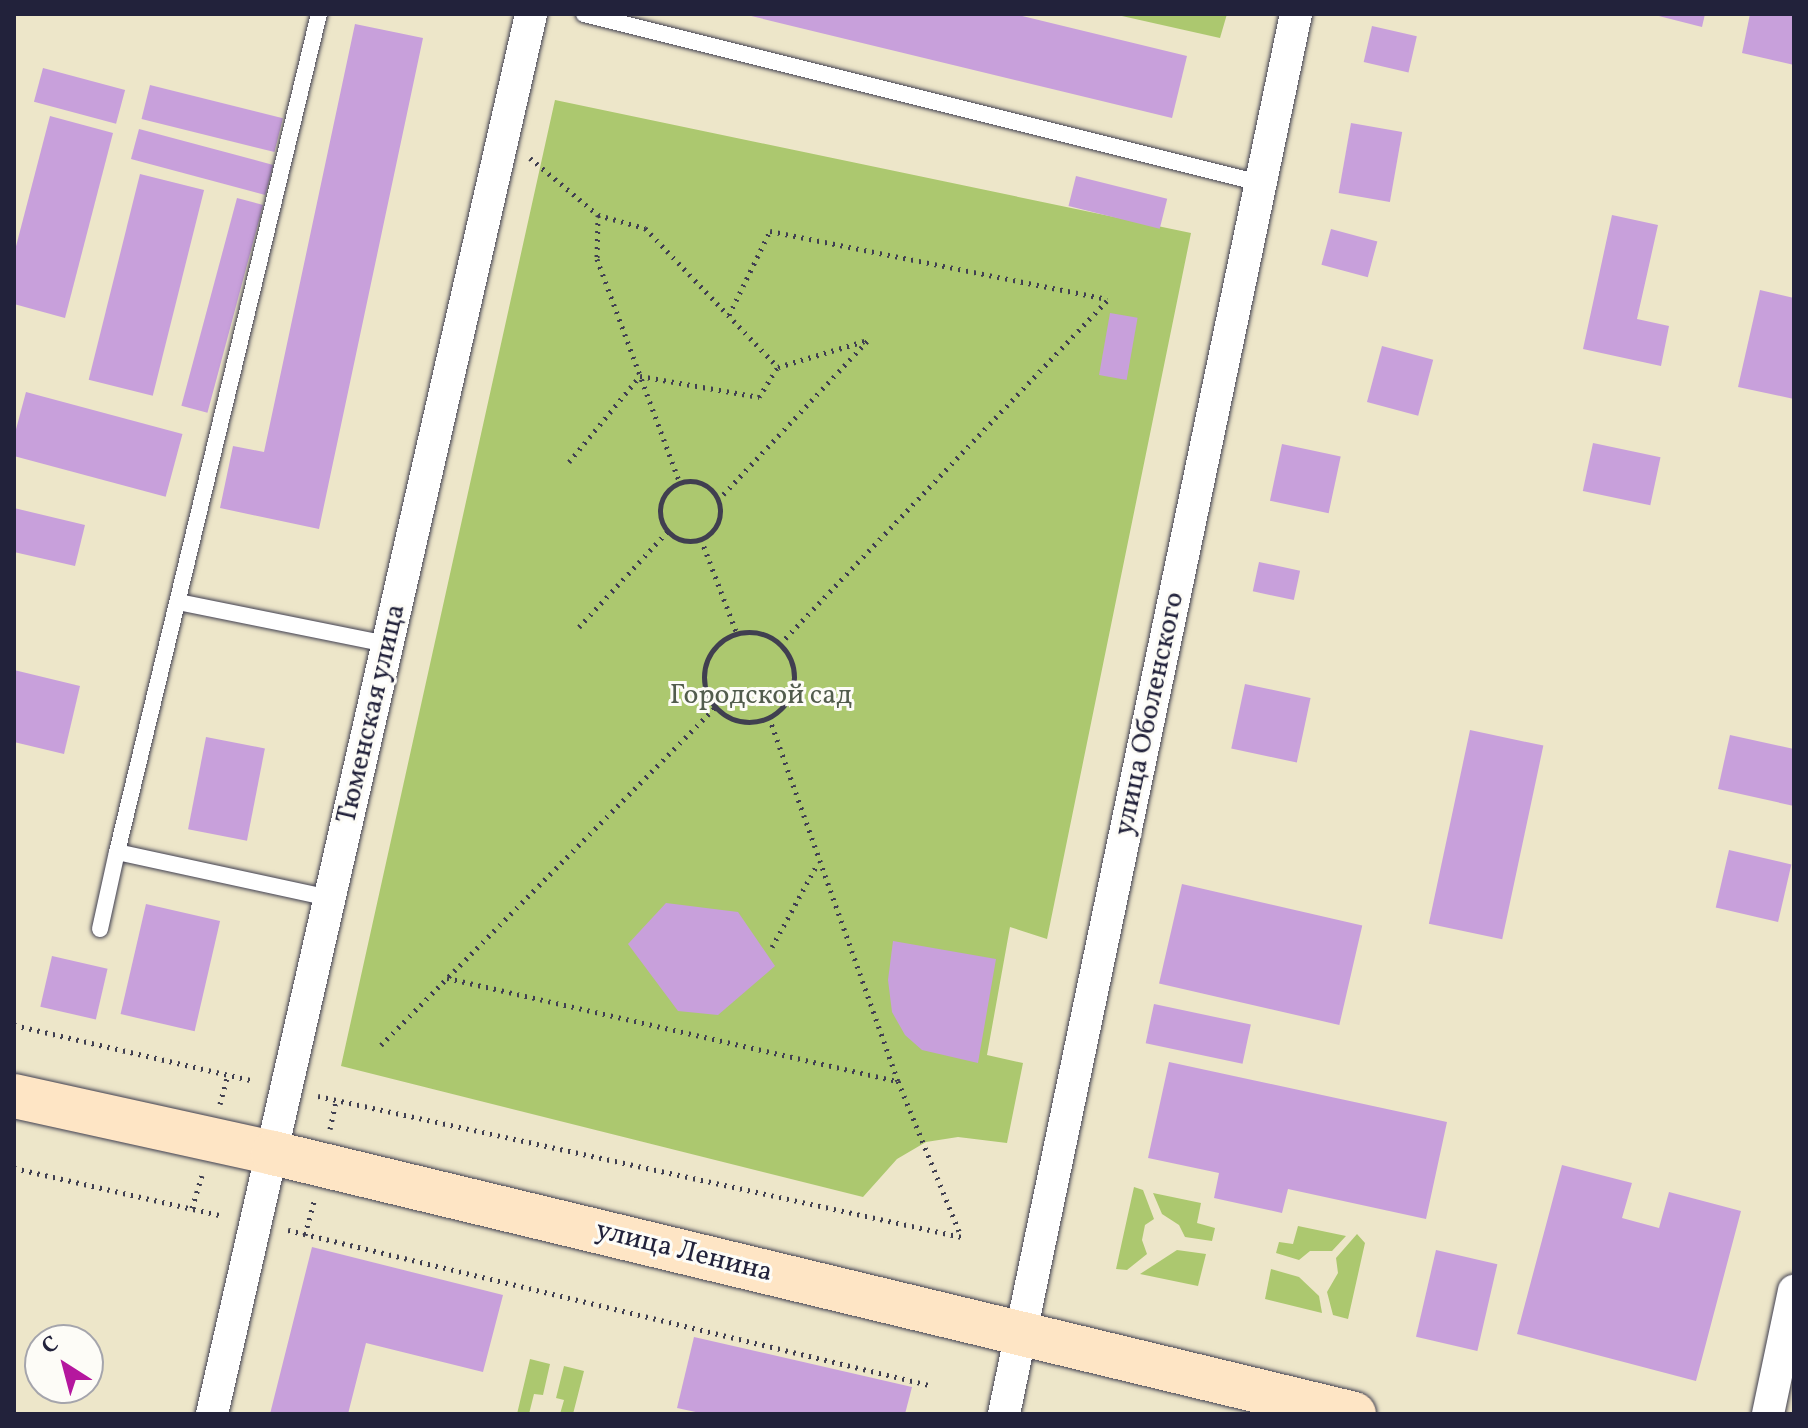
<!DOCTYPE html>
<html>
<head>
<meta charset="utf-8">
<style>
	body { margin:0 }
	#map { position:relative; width:1808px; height:1428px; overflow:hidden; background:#ede6c9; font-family:Vollkorn,serif }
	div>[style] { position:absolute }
	.green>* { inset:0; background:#acc86f }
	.building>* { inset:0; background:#c8a0db; transform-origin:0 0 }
	.path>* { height:5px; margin-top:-2.5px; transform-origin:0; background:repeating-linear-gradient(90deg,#403f50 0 2px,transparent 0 8px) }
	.path>.ring { margin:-2.5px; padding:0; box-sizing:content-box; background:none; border:5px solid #403f50; border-radius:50% }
	.roads { filter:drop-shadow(0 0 2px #403f50) drop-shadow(0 0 2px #403f50) }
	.lane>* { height:16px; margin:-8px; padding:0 8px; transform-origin:8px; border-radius:8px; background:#fff }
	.street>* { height:32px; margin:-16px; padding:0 16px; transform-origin:16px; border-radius:16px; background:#fff }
	.secondary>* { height:44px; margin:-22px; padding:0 22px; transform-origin:22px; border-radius:22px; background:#fee5c5 }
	span { translate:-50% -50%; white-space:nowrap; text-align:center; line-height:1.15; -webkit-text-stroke:6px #fdfcf7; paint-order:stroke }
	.park-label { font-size:28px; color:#525c4d }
	.street-label { font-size:28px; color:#22223b }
	.frame { position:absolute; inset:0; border:16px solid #22223b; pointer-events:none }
	.north { position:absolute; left:24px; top:1324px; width:80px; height:80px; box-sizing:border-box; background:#fdfcf7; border:2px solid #a5a5ac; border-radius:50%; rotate:324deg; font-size:22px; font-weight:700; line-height:32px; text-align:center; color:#22223b }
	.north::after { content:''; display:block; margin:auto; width:28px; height:36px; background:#b5179e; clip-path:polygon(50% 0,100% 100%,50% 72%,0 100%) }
</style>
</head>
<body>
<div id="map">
	<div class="green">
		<div style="clip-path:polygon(1113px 14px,1227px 14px,1220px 38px)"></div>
		<div style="clip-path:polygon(555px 100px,1191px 233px,1047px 939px,1010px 927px,987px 1055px,1023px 1063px,1007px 1143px,958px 1137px,926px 1142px,897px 1159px,863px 1197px,341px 1066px)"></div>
		<div style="clip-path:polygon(1134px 1187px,1143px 1190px,1154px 1219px,1145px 1225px,1142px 1240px,1147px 1254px,1127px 1270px,1116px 1269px)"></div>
		<div style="clip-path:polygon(1153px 1193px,1201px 1203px,1197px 1223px,1215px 1228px,1212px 1241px,1185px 1237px,1179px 1225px,1162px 1214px)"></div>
		<div style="clip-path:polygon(1298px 1226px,1346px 1236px,1332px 1251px,1310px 1251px,1299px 1260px,1276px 1253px,1279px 1242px,1293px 1244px)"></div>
		<div style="clip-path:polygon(1357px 1234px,1365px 1243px,1348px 1319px,1333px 1315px,1327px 1292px,1338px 1273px,1336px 1258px)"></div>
		<div style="clip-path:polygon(1177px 1250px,1206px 1254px,1198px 1286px,1140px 1274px)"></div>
		<div style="clip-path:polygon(1271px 1269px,1299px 1277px,1319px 1296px,1322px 1313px,1265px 1299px)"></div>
		<div style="clip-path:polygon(530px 1359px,550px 1364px,543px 1395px,534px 1394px,529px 1414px,517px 1414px)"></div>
		<div style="clip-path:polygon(564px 1366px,584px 1371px,573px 1414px,560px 1414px,564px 1400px,556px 1398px)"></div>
	</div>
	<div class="building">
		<div style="clip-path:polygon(1014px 14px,1187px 56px,1172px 118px,747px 15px)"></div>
		<div style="clip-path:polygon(1651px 14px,1705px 14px,1702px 27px)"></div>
		<div style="clip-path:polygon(1750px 14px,1794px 14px,1794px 65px,1742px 53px)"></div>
		<div style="clip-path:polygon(355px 24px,423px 38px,319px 529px,220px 508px,233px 446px,264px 452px)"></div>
		<div style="left:1372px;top:26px;width:46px;height:37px;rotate:13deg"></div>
		<div style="left:43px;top:68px;width:85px;height:35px;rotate:15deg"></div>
		<div style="left:150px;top:85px;width:137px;height:35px;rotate:14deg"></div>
		<div style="clip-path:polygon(50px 116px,113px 133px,65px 318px,14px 304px,14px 254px)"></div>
		<div style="left:1351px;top:123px;width:52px;height:71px;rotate:10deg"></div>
		<div style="left:139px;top:129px;width:139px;height:31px;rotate:15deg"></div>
		<div style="left:140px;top:174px;width:66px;height:212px;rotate:14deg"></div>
		<div style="left:1076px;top:176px;width:94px;height:31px;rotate:14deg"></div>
		<div style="left:237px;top:198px;width:27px;height:215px;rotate:15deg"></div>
		<div style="clip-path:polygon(1612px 215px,1658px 225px,1637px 319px,1669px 326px,1661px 366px,1583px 349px)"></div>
		<div style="left:1331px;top:229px;width:48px;height:37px;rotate:15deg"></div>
		<div style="clip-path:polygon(1760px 290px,1794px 298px,1794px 399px,1738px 387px)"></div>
		<div style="left:1110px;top:313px;width:28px;height:63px;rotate:10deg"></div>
		<div style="left:1382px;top:346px;width:53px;height:58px;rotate:15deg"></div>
		<div style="left:26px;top:392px;width:162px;height:65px;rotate:15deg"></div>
		<div style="left:1593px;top:443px;width:69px;height:49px;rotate:12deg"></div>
		<div style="left:1282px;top:444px;width:60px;height:58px;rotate:12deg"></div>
		<div style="clip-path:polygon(14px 508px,85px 525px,75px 566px,14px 552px)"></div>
		<div style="left:1259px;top:562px;width:42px;height:30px;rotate:12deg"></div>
		<div style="clip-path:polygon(14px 670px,80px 686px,64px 754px,14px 742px)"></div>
		<div style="left:1245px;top:684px;width:67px;height:66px;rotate:12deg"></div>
		<div style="left:1470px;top:730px;width:75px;height:198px;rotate:12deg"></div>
		<div style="clip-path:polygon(1730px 735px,1794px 749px,1794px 806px,1718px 789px)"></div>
		<div style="left:206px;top:737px;width:60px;height:94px;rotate:11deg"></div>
		<div style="left:1729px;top:850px;width:64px;height:59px;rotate:13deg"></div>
		<div style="left:1182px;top:884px;width:185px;height:102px;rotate:13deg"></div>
		<div style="clip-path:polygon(666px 903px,738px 912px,775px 966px,718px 1015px,678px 1011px,628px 944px)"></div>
		<div style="left:146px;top:904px;width:76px;height:113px;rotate:13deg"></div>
		<div style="clip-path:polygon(893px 941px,996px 959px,978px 1063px,922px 1050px,905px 1035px,892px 1012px,888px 980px)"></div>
		<div style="left:52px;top:956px;width:57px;height:52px;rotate:13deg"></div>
		<div style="left:1154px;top:1004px;width:99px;height:40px;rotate:12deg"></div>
		<div style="clip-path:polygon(1169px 1062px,1447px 1122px,1426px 1219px,1288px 1189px,1282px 1213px,1214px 1198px,1219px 1173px,1148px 1158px)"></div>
		<div style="clip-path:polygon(1562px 1165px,1632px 1183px,1622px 1218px,1659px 1228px,1669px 1192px,1741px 1211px,1696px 1381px,1517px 1334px)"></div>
		<div style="clip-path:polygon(312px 1247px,503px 1295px,483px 1372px,366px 1343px,348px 1414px,270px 1414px)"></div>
		<div style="left:1436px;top:1250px;width:63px;height:89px;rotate:13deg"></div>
		<div style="clip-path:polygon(694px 1337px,912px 1387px,905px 1414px,705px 1414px,677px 1408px)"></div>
	</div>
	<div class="path">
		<div style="left:530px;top:158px;width:89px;rotate:40deg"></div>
		<div style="left:598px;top:215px;width:49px;rotate:15.5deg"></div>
		<div style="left:645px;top:228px;width:192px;rotate:46.3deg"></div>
		<div style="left:598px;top:215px;width:44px;rotate:91.3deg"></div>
		<div style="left:597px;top:259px;width:239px;rotate:69.7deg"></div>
		<div style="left:729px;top:315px;width:93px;rotate:-64deg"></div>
		<div style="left:770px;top:231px;width:344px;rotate:11.4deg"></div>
		<div style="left:569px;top:462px;width:112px;rotate:-50.5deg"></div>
		<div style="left:640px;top:376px;width:121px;rotate:10deg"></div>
		<div style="left:759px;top:397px;width:36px;rotate:-58deg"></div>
		<div style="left:778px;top:367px;width:94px;rotate:-16.7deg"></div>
		<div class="ring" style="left:660px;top:481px;width:55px;height:55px"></div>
		<div style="left:718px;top:500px;width:219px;rotate:-46.8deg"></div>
		<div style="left:701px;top:539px;width:102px;rotate:69.2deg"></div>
		<div style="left:579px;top:627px;width:131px;rotate:-47.2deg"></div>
		<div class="ring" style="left:704px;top:632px;width:85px;height:85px"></div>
		<div style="left:780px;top:644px;width:476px;rotate:-46.4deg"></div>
		<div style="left:769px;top:717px;width:386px;rotate:70.5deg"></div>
		<div style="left:898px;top:1081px;width:167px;rotate:67.9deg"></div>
		<div style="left:772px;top:947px;width:96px;rotate:-61.3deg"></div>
		<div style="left:447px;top:978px;width:462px;rotate:12.9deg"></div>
		<div style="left:14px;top:1025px;width:246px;rotate:13.1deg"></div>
		<div style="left:381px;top:1045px;width:476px;rotate:-45.3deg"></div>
		<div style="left:318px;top:1096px;width:659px;rotate:12.35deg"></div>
		<div style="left:220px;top:1104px;width:31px;rotate:-75deg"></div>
		<div style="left:330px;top:1129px;width:30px;rotate:-78deg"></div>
		<div style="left:14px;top:1168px;width:215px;rotate:12.9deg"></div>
		<div style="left:192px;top:1208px;width:34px;rotate:-73deg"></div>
		<div style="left:288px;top:1230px;width:659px;rotate:13.59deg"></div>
		<div style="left:305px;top:1235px;width:35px;rotate:-75deg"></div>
	</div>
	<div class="roads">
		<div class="lane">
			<div style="left:584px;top:14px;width:697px;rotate:14.04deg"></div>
			<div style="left:178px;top:602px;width:213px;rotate:11.4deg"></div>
			<div style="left:117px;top:852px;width:862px;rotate:-76.45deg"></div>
			<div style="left:100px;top:929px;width:79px;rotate:-77.6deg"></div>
			<div style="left:117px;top:852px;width:218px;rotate:12.2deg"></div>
		</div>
		<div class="street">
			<div style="left:212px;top:1414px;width:1436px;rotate:-77.16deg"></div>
			<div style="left:1004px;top:1414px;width:1430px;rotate:-78.22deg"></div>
			<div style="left:1768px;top:1414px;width:126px;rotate:-78.1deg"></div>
		</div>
		<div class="secondary">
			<div style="left:14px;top:1096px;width:265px;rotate:12.4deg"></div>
			<div style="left:273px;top:1153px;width:1112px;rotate:13.57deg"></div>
		</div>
	</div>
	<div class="park-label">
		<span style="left:761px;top:696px">Городской сад</span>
	</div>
	<div class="street-label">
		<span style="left:372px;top:714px;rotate:-77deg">Тюменская улица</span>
		<span style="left:1150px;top:714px;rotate:-78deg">улица Оболенского</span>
		<span style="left:684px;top:1252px;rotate:14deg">улица Ленина</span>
	</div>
	<div class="frame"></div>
	<div class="north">С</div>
</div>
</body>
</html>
